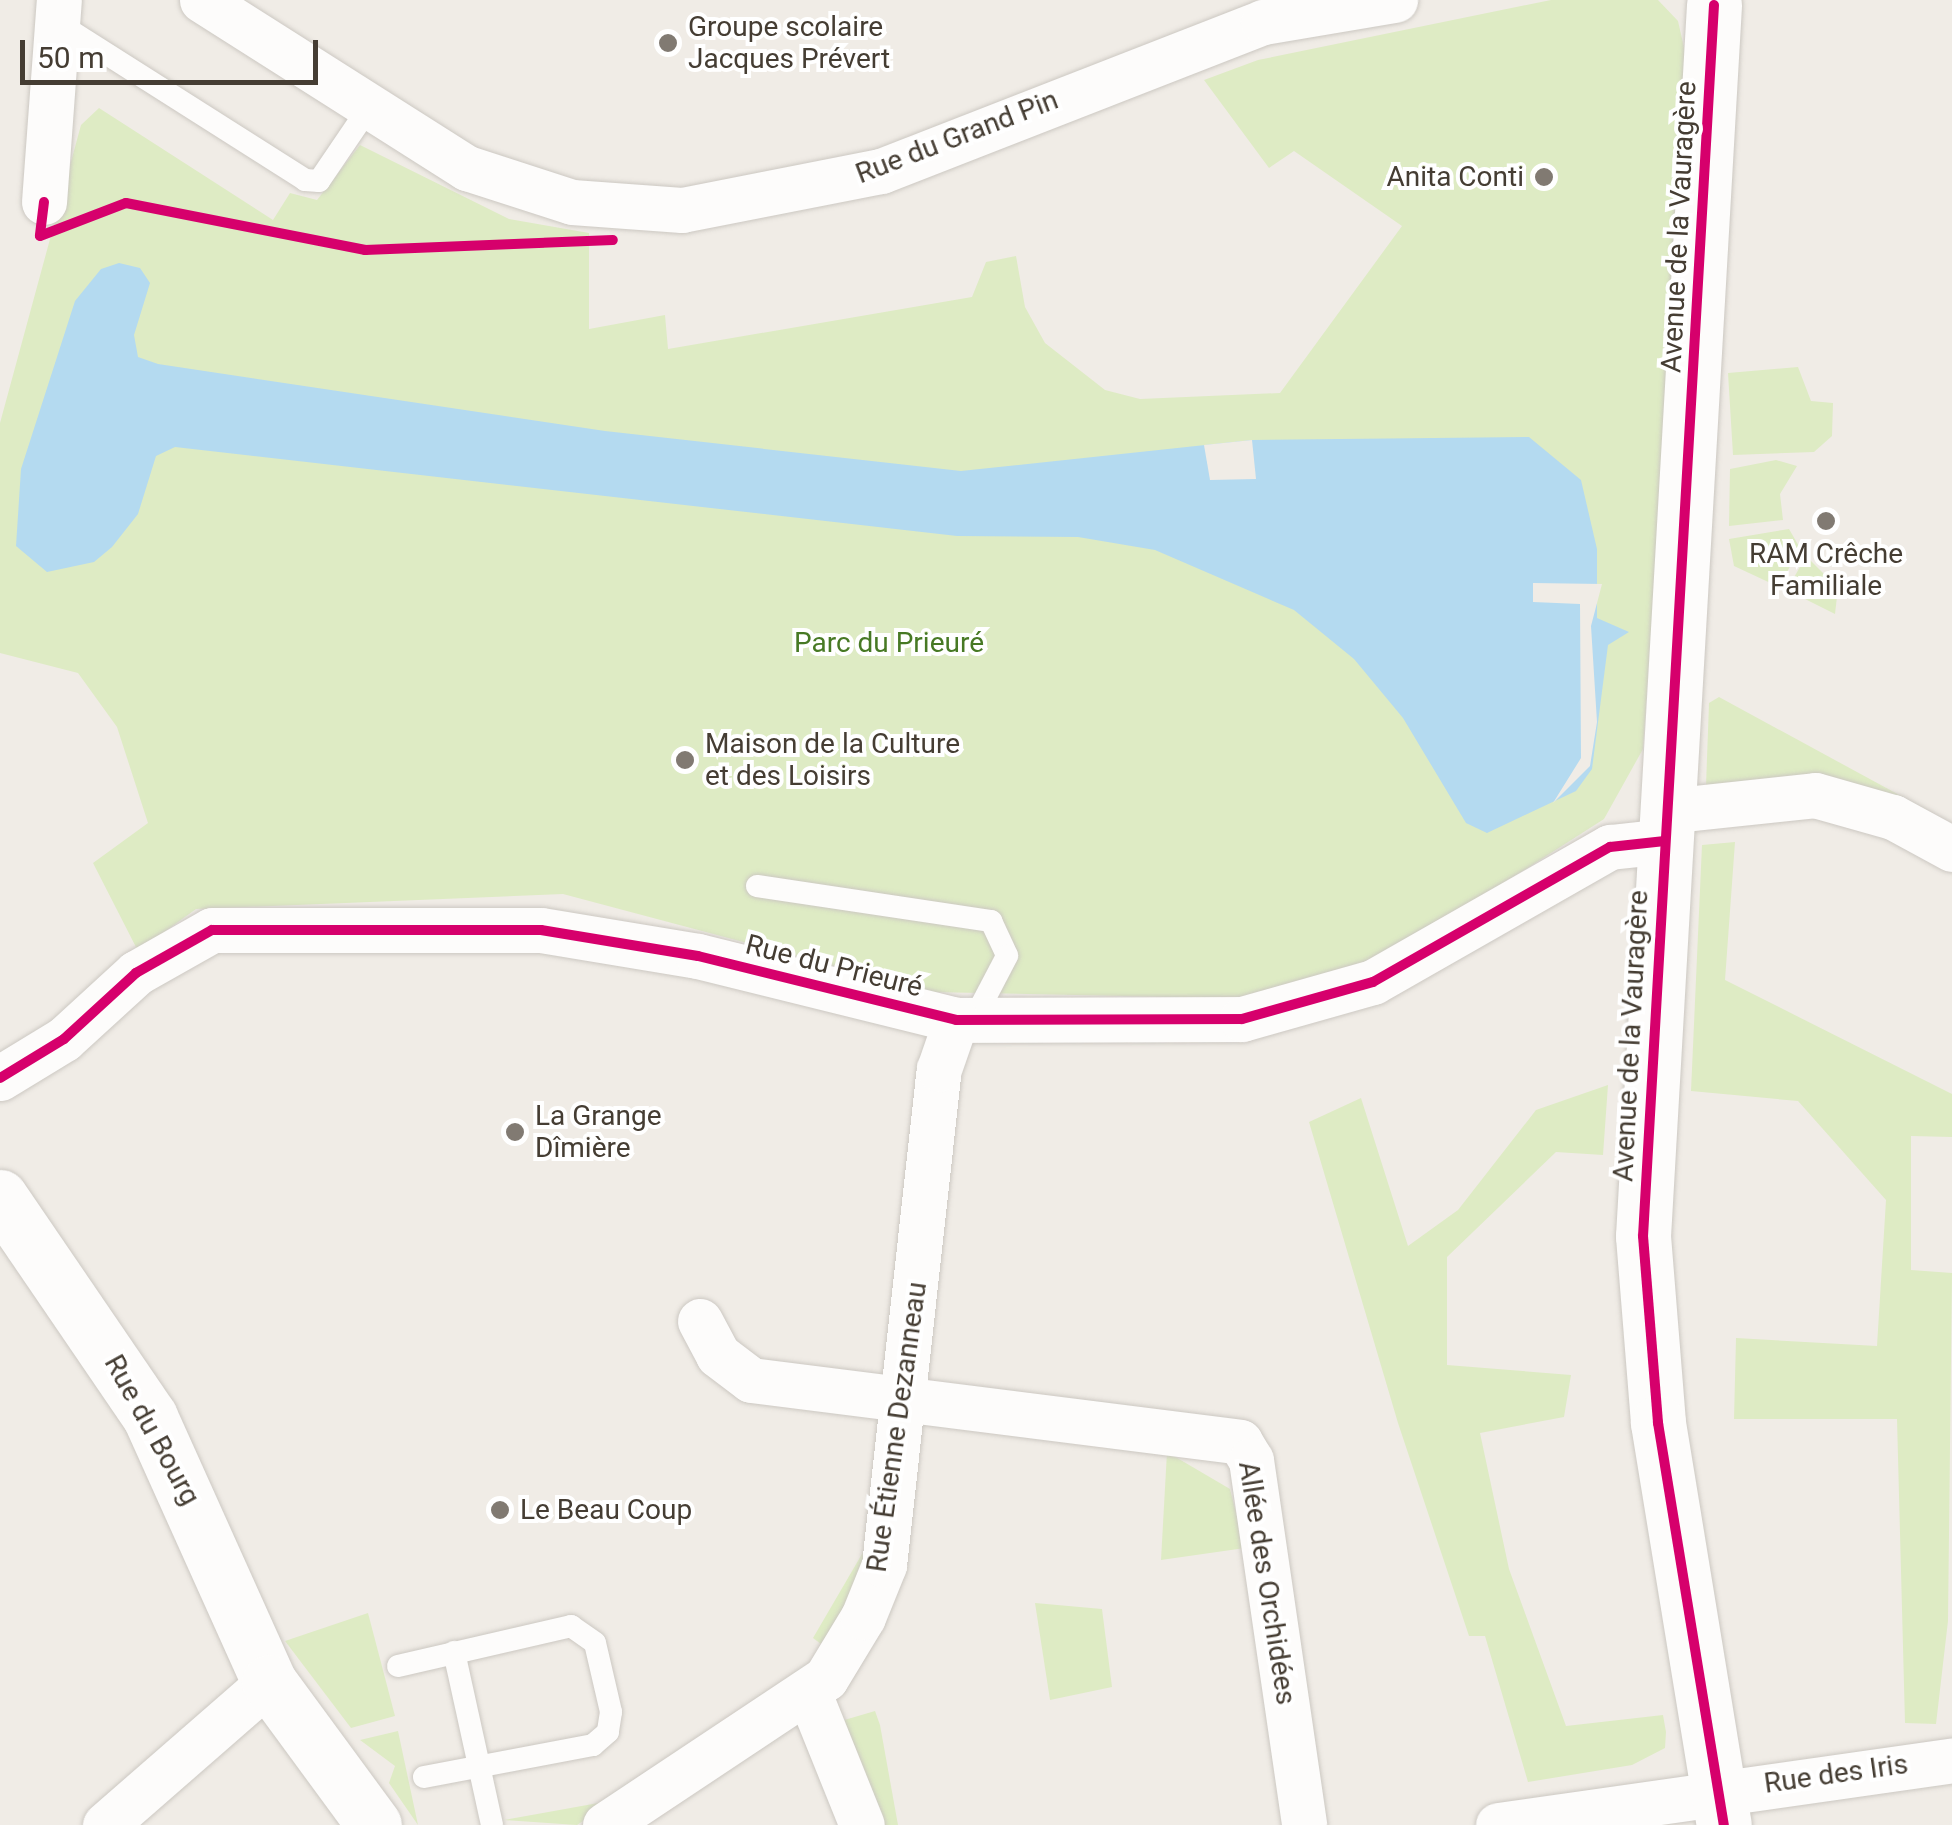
<!DOCTYPE html>
<html>
<head>
<meta charset="utf-8">
<style>
	body { margin:0 }
	#map { position:relative; width:1952px; height:1825px; overflow:hidden; background:#f0ece6; font-family:Roboto,sans-serif }
	div>[style] { position:absolute }
	.green>* { inset:0; background:#deebc4 }
	.water>* { inset:0; background:#b4daf0 }
	.pier>* { inset:0; background:#f0ece6 }
	.roads { filter:drop-shadow(0 0 2px #ccc8c2) drop-shadow(0 0 2px #ccc8c2) }
	.service>* { height:22px; margin:-11px; padding:0 11px; transform-origin:11px; border-radius:11px; background:#fdfcfb }
	.minor>* { height:45px; margin:-22.5px; padding:0 22.5px; transform-origin:22.5px; border-radius:22.5px; background:#fdfcfb }
	.tertiary>* { height:55px; margin:-27.5px; padding:0 27.5px; transform-origin:27.5px; border-radius:27.5px; background:#fdfcfb }
	.cycleway>* { height:10px; margin:-5px; padding:0 5px; transform-origin:5px; border-radius:5px; background:#d6006c }
	.dots>* { width:28px; height:28px; translate:-50% -50%; box-sizing:border-box; border:5px solid #fff; border-radius:50% }
	span { translate:-50% -50%; white-space:nowrap; text-align:center; line-height:1.15; -webkit-text-stroke:8px #fff; paint-order:stroke }
	.poi-label { font-size:28px; color:#453d33 }
	.left { translate:0 -50%; text-align:left }
	.right { translate:-100% -50%; text-align:right }
	.street-label { font-size:28px; color:#453d33 }
	.park-label { font-size:28px; color:#477924 }
	.scale { position:absolute; left:20px; top:40px; width:298px; height:45px; box-sizing:border-box; border:5px solid #453d33; border-top:0; padding-left:12px; font-size:30px; line-height:35px; white-space:nowrap; color:#453d33; -webkit-text-stroke:8px #fff; paint-order:stroke }
</style>
</head>
<body>
<div id="map">
	<div class="green">
		<div style="clip-path:polygon(1551px 0,1658px 0,1678px 21px,1690px 74px,1643px 749px,1604px 819px,1385px 959px,1264px 999px,931px 992px,563px 894px,196px 909px,138px 951px,93px 863px,148px 823px,117px 727px,78px 673px,0 653px,0 423px,81px 125px,99px 108px,273px 220px,290px 193px,317px 200px,360px 145px,509px 219px,589px 233px,589px 329px,665px 315px,668px 349px,972px 297px,986px 262px,1016px 256px,1025px 307px,1045px 343px,1105px 390px,1140px 399px,1280px 393px,1402px 226px,1294px 151px,1269px 168px,1204px 80px,1258px 60px)"></div>
		<div style="clip-path:polygon(1798px 367px,1811px 401px,1833px 403px,1832px 436px,1814px 452px,1733px 455px,1728px 373px)"></div>
		<div style="clip-path:polygon(1776px 460px,1797px 466px,1780px 494px,1783px 520px,1729px 526px,1730px 469px)"></div>
		<div style="clip-path:polygon(1789px 529px,1800px 548px,1779px 587px,1734px 566px,1729px 539px)"></div>
		<div style="clip-path:polygon(1806px 556px,1838px 588px,1835px 614px,1787px 590px)"></div>
		<div style="clip-path:polygon(1719px 697px,1925px 809px,1706px 786px,1709px 703px)"></div>
		<div style="clip-path:polygon(1735px 842px,1725px 980px,1952px 1094px,1952px 1137px,1911px 1136px,1911px 1270px,1952px 1273px,1948px 1621px,1936px 1724px,1905px 1723px,1897px 1419px,1734px 1419px,1736px 1338px,1877px 1346px,1886px 1200px,1798px 1101px,1691px 1091px,1702px 845px)"></div>
		<div style="clip-path:polygon(1608px 1085px,1603px 1155px,1556px 1152px,1447px 1257px,1447px 1365px,1571px 1375px,1564px 1417px,1480px 1433px,1509px 1569px,1566px 1726px,1663px 1715px,1666px 1732px,1665px 1748px,1632px 1765px,1528px 1782px,1485px 1636px,1469px 1636px,1398px 1423px,1309px 1122px,1361px 1098px,1408px 1246px,1458px 1210px,1536px 1110px)"></div>
		<div style="clip-path:polygon(1167px 1452px,1230px 1489px,1245px 1548px,1161px 1560px)"></div>
		<div style="clip-path:polygon(869px 1542px,859px 1590px,821px 1644px,813px 1638px)"></div>
		<div style="clip-path:polygon(1035px 1603px,1102px 1609px,1112px 1687px,1050px 1700px)"></div>
		<div style="clip-path:polygon(368px 1613px,395px 1716px,351px 1728px,285px 1641px)"></div>
		<div style="clip-path:polygon(875px 1711px,880px 1725px,898px 1825px,878px 1825px,841px 1721px)"></div>
		<div style="clip-path:polygon(398px 1731px,418px 1825px,389px 1783px,395px 1766px,360px 1740px)"></div>
		<div style="clip-path:polygon(615px 1800px,577px 1825px,504px 1820px)"></div>
	</div>
	<div class="water">
		<div style="clip-path:polygon(119px 263px,140px 268px,150px 283px,134px 335px,138px 357px,158px 364px,605px 431px,961px 471px,1252px 440px,1529px 437px,1581px 480px,1597px 549px,1597px 618px,1629px 632px,1608px 645px,1592px 769px,1576px 791px,1487px 833px,1466px 823px,1403px 718px,1354px 659px,1294px 610px,1155px 550px,1078px 537px,957px 536px,175px 447px,156px 456px,138px 514px,112px 547px,94px 562px,47px 572px,16px 546px,21px 469px,75px 301px,101px 269px)"></div>
	</div>
	<div class="pier">
		<div style="clip-path:polygon(1252px 440px,1256px 479px,1210px 480px,1204px 445px)"></div>
		<div style="clip-path:polygon(1533px 583px,1602px 584px,1591px 626px,1597px 722px,1590px 766px,1553px 803px,1581px 758px,1580px 604px,1533px 602px)"></div>
	</div>
	<div class="roads">
		<div class="service">
			<div style="left:58px;top:23px;width:293px;rotate:32.4deg"></div>
			<div style="left:305px;top:180px;width:14px;rotate:4deg"></div>
			<div style="left:319px;top:181px;width:87px;rotate:-55.8deg"></div>
			<div style="left:757px;top:886px;width:237px;rotate:8.5deg"></div>
			<div style="left:991px;top:921px;width:38px;rotate:65deg"></div>
			<div style="left:1007px;top:956px;width:73px;rotate:117.6deg"></div>
			<div style="left:454px;top:1652px;width:177px;rotate:77.6deg"></div>
			<div style="left:398px;top:1666px;width:178px;rotate:-13deg"></div>
			<div style="left:571px;top:1626px;width:29px;rotate:35deg"></div>
			<div style="left:595px;top:1643px;width:71px;rotate:76.9deg"></div>
			<div style="left:611px;top:1712px;width:20px;rotate:99deg"></div>
			<div style="left:608px;top:1732px;width:20px;rotate:139deg"></div>
			<div style="left:593px;top:1745px;width:172px;rotate:169.3deg"></div>
		</div>
		<div class="minor">
			<div style="left:202px;top:0;width:314px;rotate:32.4deg"></div>
			<div style="left:467px;top:168px;width:110px;rotate:17.9deg"></div>
			<div style="left:572px;top:202px;width:110px;rotate:4.2deg"></div>
			<div style="left:682px;top:210px;width:203px;rotate:-11.1deg"></div>
			<div style="left:881px;top:171px;width:410px;rotate:-21.3deg"></div>
			<div style="left:1263px;top:22px;width:134px;rotate:-9.5deg"></div>
			<div style="left:44px;top:202px;width:203px;rotate:-85.8deg"></div>
			<div style="left:1666px;top:811px;width:150px;rotate:-6.1deg"></div>
			<div style="left:1815px;top:795px;width:81px;rotate:15.8deg"></div>
			<div style="left:1893px;top:817px;width:67px;rotate:28.5deg"></div>
			<div style="left:0;top:1078px;width:75px;rotate:-31.4deg"></div>
			<div style="left:64px;top:1039px;width:98px;rotate:-42.5deg"></div>
			<div style="left:136px;top:973px;width:87px;rotate:-29.5deg"></div>
			<div style="left:212px;top:930px;width:329px"></div>
			<div style="left:541px;top:930px;width:159px;rotate:9.4deg"></div>
			<div style="left:698px;top:956px;width:266px;rotate:13.9deg"></div>
			<div style="left:956px;top:1020px;width:286px;rotate:-0.2deg"></div>
			<div style="left:1242px;top:1019px;width:136px;rotate:-15.8deg"></div>
			<div style="left:1373px;top:982px;width:273px;rotate:-29.7deg"></div>
			<div style="left:1610px;top:847px;width:55px;rotate:-6.2deg"></div>
			<div style="left:700px;top:1321px;width:38px;rotate:62deg"></div>
			<div style="left:718px;top:1355px;width:41px;rotate:37.1deg"></div>
			<div style="left:751px;top:1380px;width:493px;rotate:7.2deg"></div>
			<div style="left:1240px;top:1442px;width:21px;rotate:59deg"></div>
			<div style="left:1251px;top:1460px;width:369px;rotate:81.7deg"></div>
			<div style="left:808px;top:1691px;width:144px;rotate:68.1deg"></div>
			<div style="left:105px;top:1825px;width:218px;rotate:-41.1deg"></div>
			<div style="left:605px;top:1825px;width:265px;rotate:-33.6deg"></div>
			<div style="left:826px;top:1678px;width:71px;rotate:-58.8deg"></div>
			<div style="left:863px;top:1617px;width:56px;rotate:-68deg"></div>
			<div style="left:884px;top:1565px;width:499px;rotate:-83.7deg"></div>
			<div style="left:939px;top:1069px;width:52px;rotate:-70.9deg"></div>
			<div style="left:1498px;top:1825px;width:459px;rotate:-8.1deg"></div>
		</div>
		<div class="tertiary">
			<div style="left:1714px;top:5px;width:1233px;rotate:93.3deg"></div>
			<div style="left:1643px;top:1236px;width:188px;rotate:85.4deg"></div>
			<div style="left:1658px;top:1423px;width:407px;rotate:80.7deg"></div>
			<div style="left:0;top:1197px;width:266px;rotate:55.7deg"></div>
			<div style="left:150px;top:1417px;width:290px;rotate:65.8deg"></div>
			<div style="left:269px;top:1682px;width:177px;rotate:53.7deg"></div>
		</div>
	</div>
	<div class="cycleway">
		<div style="left:1714px;top:5px;width:1233px;rotate:93.3deg"></div>
		<div style="left:1643px;top:1236px;width:188px;rotate:85.4deg"></div>
		<div style="left:1658px;top:1423px;width:407px;rotate:80.7deg"></div>
		<div style="left:44px;top:202px;width:34px;rotate:97deg"></div>
		<div style="left:40px;top:236px;width:92px;rotate:-21deg"></div>
		<div style="left:126px;top:203px;width:244px;rotate:11.1deg"></div>
		<div style="left:365px;top:250px;width:248px;rotate:-2.3deg"></div>
		<div style="left:0;top:1078px;width:75px;rotate:-31.4deg"></div>
		<div style="left:64px;top:1039px;width:98px;rotate:-42.5deg"></div>
		<div style="left:136px;top:973px;width:87px;rotate:-29.5deg"></div>
		<div style="left:212px;top:930px;width:329px"></div>
		<div style="left:541px;top:930px;width:159px;rotate:9.4deg"></div>
		<div style="left:698px;top:956px;width:266px;rotate:13.9deg"></div>
		<div style="left:956px;top:1020px;width:286px;rotate:-0.2deg"></div>
		<div style="left:1242px;top:1019px;width:136px;rotate:-15.8deg"></div>
		<div style="left:1373px;top:982px;width:273px;rotate:-29.7deg"></div>
		<div style="left:1610px;top:847px;width:55px;rotate:-6.2deg"></div>
	</div>
	<div class="dots">
		<div style="left:668px;top:43px;background:#817a72"></div>
		<div style="left:1544px;top:177px;background:#817a72"></div>
		<div style="left:1826px;top:521px;background:#817a72"></div>
		<div style="left:685px;top:760px;background:#817a72"></div>
		<div style="left:515px;top:1132px;background:#817a72"></div>
		<div style="left:500px;top:1510px;background:#817a72"></div>
	</div>
	<div class="poi-label">
		<span class="left" style="left:688px;top:43px">Groupe scolaire<br>Jacques Prévert</span>
		<span class="right" style="left:1524px;top:177px">Anita Conti</span>
		<span style="left:1826px;top:570px">RAM Crêche<br>Familiale</span>
		<span class="left" style="left:705px;top:760px">Maison de la Culture<br>et des Loisirs</span>
		<span class="left" style="left:535px;top:1132px">La Grange<br>Dîmière</span>
		<span class="left" style="left:520px;top:1510px">Le Beau Coup</span>
	</div>
	<div class="street-label">
		<span style="left:957px;top:137px;rotate:-21deg">Rue du Grand Pin</span>
		<span style="left:1679px;top:227px;rotate:-87deg">Avenue de la Vauragère</span>
		<span style="left:834px;top:966px;rotate:14deg">Rue du Prieuré</span>
		<span style="left:1631px;top:1036px;rotate:-87deg">Avenue de la Vauragère</span>
		<span style="left:897px;top:1427px;rotate:-82deg">Rue Étienne Dezanneau</span>
		<span style="left:152px;top:1430px;rotate:61deg">Rue du Bourg</span>
		<span style="left:1267px;top:1583px;rotate:81deg">Allée des Orchidées</span>
		<span style="left:1836px;top:1774px;rotate:-8deg">Rue des Iris</span>
	</div>
	<div class="park-label">
		<span style="left:889px;top:643px">Parc du Prieuré</span>
	</div>
	<div class="scale">50 m</div>
</div>
</body>
</html>
